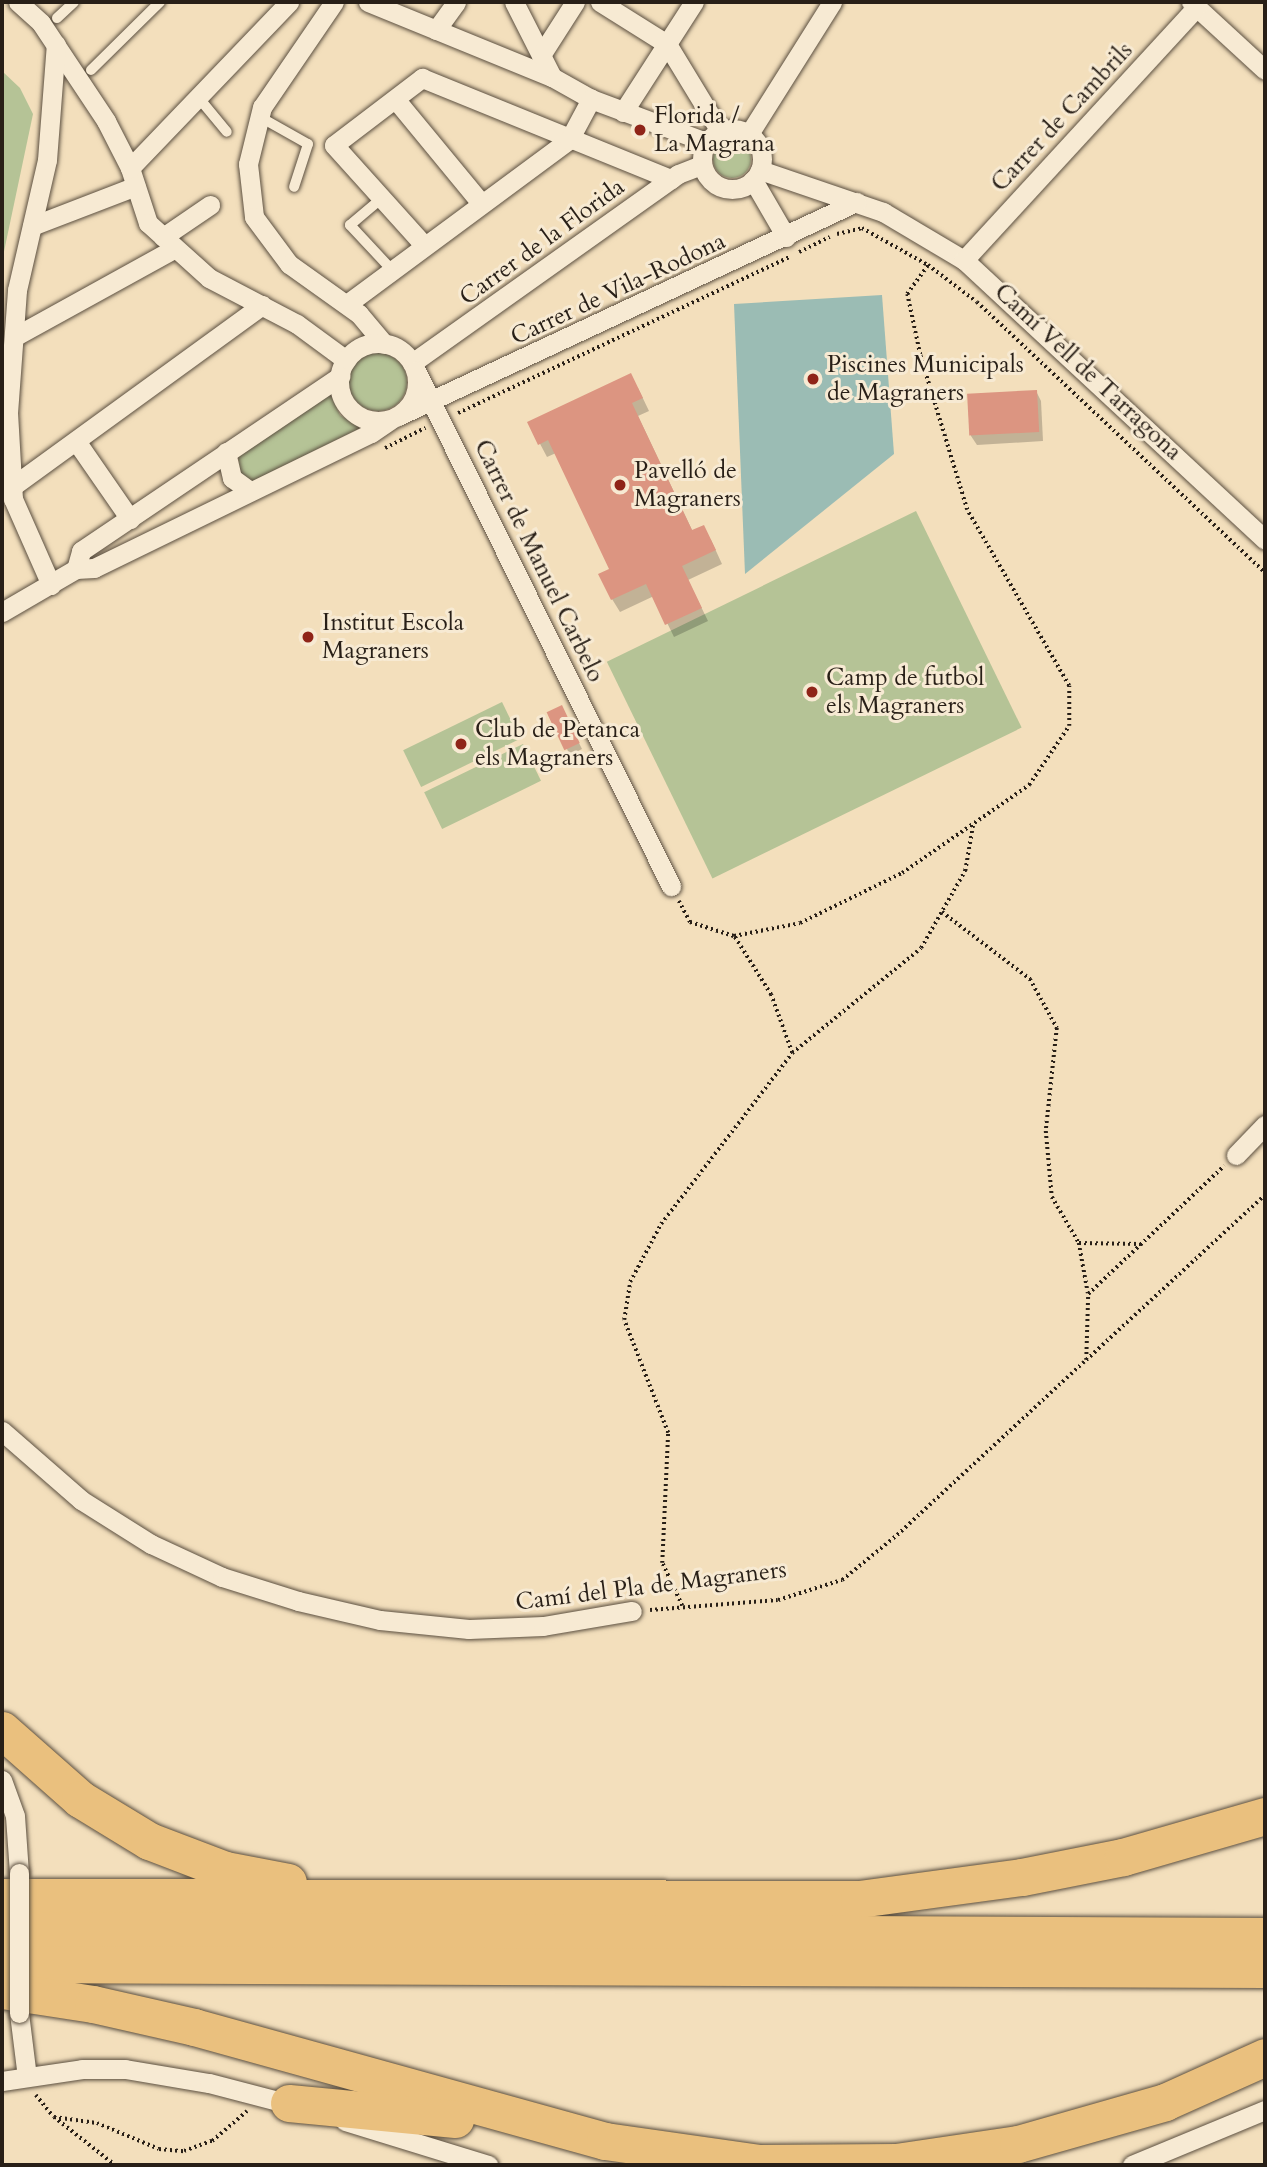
<!DOCTYPE html>
<html>
<head>
<meta charset="utf-8">
<style>
	body { margin:0 }
	#map { position:relative; width:1267px; height:2167px; overflow:hidden; background:#f3dfbc; font-family:Cardo,serif }
	div>[style] { position:absolute }
	.green>* { inset:0; background:#b5c396; transform-origin:0 0 }
	.round { border-radius:50% }
	.water>* { inset:0; background:#9bbcb4 }
	.shadow>* { inset:0; background:#0003 }
	.building>* { inset:0; background:#dc9581; transform-origin:0 0 }
	.path>* { height:3.5px; margin-top:-1.75px; transform-origin:0; background:repeating-linear-gradient(90deg,#281f17 0 2px,transparent 0 5.5px) }
	.roads { filter:drop-shadow(0 0 2px #5b4f40) drop-shadow(0 0 2px #5b4f40) }
	.lane>* { height:10px; margin:-5px; padding:0 5px; transform-origin:5px; border-radius:5px; background:#f7ead3 }
	.street>* { height:19px; margin:-9.5px; padding:0 9.5px; transform-origin:9.5px; border-radius:9.5px; background:#f7ead3 }
	.street>.ring { margin:-9.5px; padding:0; box-sizing:content-box; background:none; border:19px solid #f7ead3; border-radius:50% }
	.highway>* { height:37px; margin:-18.5px; padding:0 18.5px; transform-origin:18.5px; border-radius:18.5px; background:#eac07e }
	.bridges { filter:drop-shadow(0 0 2px #5b4f40) drop-shadow(0 0 2px #5b4f40) }
	.street-bridge>* { height:19px; margin:-9.5px; padding:0 9.5px; transform-origin:9.5px; border-radius:9.5px; background:#f7ead3 }
	.dots>* { width:19px; height:19px; translate:-50% -50%; box-sizing:border-box; border:4px solid #f7ead3; border-radius:50% }
	span { translate:-50% -50%; white-space:nowrap; text-align:center; line-height:1.15; -webkit-text-stroke:6px #f7ead3; paint-order:stroke }
	.poi-label { font-size:24px; color:#281f17 }
	.left { translate:0 -50%; text-align:left }
	.street-label { font-size:24px; color:#281f17 }
	.frame { position:absolute; inset:0; border:4px solid #281f17; pointer-events:none }
</style>
</head>
<body>
<div id="map">
	<div class="green">
		<div style="clip-path:polygon(2px 71px,20px 88px,33px 114px,2px 261px)"></div>
		<div class="round" style="left:713px;top:140px;width:38px;height:38px"></div>
		<div class="round" style="left:349px;top:353px;width:58px;height:58px"></div>
		<div style="clip-path:polygon(329px 392px,340px 415px,360px 428px,253px 481px,241px 477px,238px 453px)"></div>
		<div style="left:916px;top:511px;width:241px;height:344px;rotate:64deg"></div>
		<div style="left:502px;top:702px;width:41px;height:110px;rotate:64deg"></div>
		<div style="left:523px;top:744px;width:41px;height:110px;rotate:64deg"></div>
	</div>
	<div class="water">
		<div style="clip-path:polygon(882px 295px,894px 454px,745px 574px,734px 304px)"></div>
	</div>
	<div class="shadow">
		<div style="clip-path:polygon(638px 388px,649px 411px,638px 416px,693px 532px,711px 540px,722px 564px,688px 580px,708px 621px,674px 637px,654px 596px,620px 612px,612px 599px,611px 570px,556px 453px,547px 457px,529px 423px)"></div>
		<div style="clip-path:polygon(1036px 391px,1041px 401px,1043px 441px,977px 445px,971px 436px,969px 395px)"></div>
		<div style="clip-path:polygon(564px 713px,582px 749px,570px 755px,567px 749px)"></div>
	</div>
	<div class="building">
		<div style="clip-path:polygon(631px 373px,643px 398px,632px 403px,692px 530px,704px 525px,716px 550px,682px 566px,702px 608px,665px 625px,646px 584px,611px 600px,598px 574px,609px 569px,548px 440px,538px 445px,527px 422px)"></div>
		<div style="left:1037px;top:390px;width:42px;height:70px;rotate:87deg"></div>
		<div style="left:562px;top:705px;width:42px;height:17px;rotate:65deg"></div>
	</div>
	<div class="path">
		<div style="left:837px;top:234px;width:26px;rotate:-13deg"></div>
		<div style="left:862px;top:228px;width:76px;rotate:29.3deg"></div>
		<div style="left:928px;top:265px;width:61px;rotate:37.1deg"></div>
		<div style="left:977px;top:302px;width:395px;rotate:43.2deg"></div>
		<div style="left:799px;top:252px;width:34px;rotate:-26deg"></div>
		<div style="left:458px;top:413px;width:366px;rotate:-25.2deg"></div>
		<div style="left:385px;top:448px;width:45px;rotate:-26.6deg"></div>
		<div style="left:679px;top:901px;width:24px;rotate:62deg"></div>
		<div style="left:690px;top:922px;width:46px;rotate:17.7deg"></div>
		<div style="left:734px;top:936px;width:67px;rotate:-11.1deg"></div>
		<div style="left:800px;top:923px;width:114px;rotate:-26.1deg"></div>
		<div style="left:902px;top:873px;width:155px;rotate:-34.7deg"></div>
		<div style="left:1029px;top:785px;width:71px;rotate:-55.9deg"></div>
		<div style="left:1069px;top:726px;width:40px;rotate:-90deg"></div>
		<div style="left:1069px;top:686px;width:203px;rotate:-120.1deg"></div>
		<div style="left:967px;top:510px;width:162px;rotate:-106.9deg"></div>
		<div style="left:920px;top:355px;width:62px;rotate:-102deg"></div>
		<div style="left:907px;top:294px;width:36px;rotate:-54deg"></div>
		<div style="left:942px;top:912px;width:111px;rotate:37.3deg"></div>
		<div style="left:1030px;top:979px;width:56px;rotate:61.1deg"></div>
		<div style="left:1057px;top:1028px;width:104px;rotate:96.1deg"></div>
		<div style="left:1046px;top:1131px;width:66px;rotate:84.8deg"></div>
		<div style="left:1052px;top:1197px;width:53px;rotate:59.6deg"></div>
		<div style="left:1079px;top:1243px;width:62px;rotate:0.9deg"></div>
		<div style="left:792px;top:1053px;width:166px;rotate:-39.1deg"></div>
		<div style="left:921px;top:948px;width:89px;rotate:-60.3deg"></div>
		<div style="left:965px;top:871px;width:48px;rotate:-80.3deg"></div>
		<div style="left:1079px;top:1243px;width:51px;rotate:79.8deg"></div>
		<div style="left:1086px;top:1360px;width:243px;rotate:-42.7deg"></div>
		<div style="left:682px;top:1606px;width:47px;rotate:-114.9deg"></div>
		<div style="left:662px;top:1563px;width:130px;rotate:-87.4deg"></div>
		<div style="left:668px;top:1433px;width:121px;rotate:-111.3deg"></div>
		<div style="left:624px;top:1320px;width:38px;rotate:-81deg"></div>
		<div style="left:630px;top:1282px;width:66px;rotate:-61.9deg"></div>
		<div style="left:661px;top:1224px;width:215px;rotate:-52.5deg"></div>
		<div style="left:792px;top:1053px;width:62px;rotate:-109.9deg"></div>
		<div style="left:771px;top:995px;width:70px;rotate:-122.1deg"></div>
		<div style="left:650px;top:1610px;width:128px;rotate:-4.5deg"></div>
		<div style="left:778px;top:1600px;width:67px;rotate:-17.4deg"></div>
		<div style="left:842px;top:1580px;width:71px;rotate:-39.3deg"></div>
		<div style="left:897px;top:1535px;width:258px;rotate:-42.8deg"></div>
		<div style="left:1086px;top:1360px;width:66px;rotate:-88.3deg"></div>
		<div style="left:1088px;top:1294px;width:187px;rotate:-43.3deg"></div>
		<div style="left:36px;top:2095px;width:28px;rotate:51deg"></div>
		<div style="left:54px;top:2117px;width:78px;rotate:38.2deg"></div>
		<div style="left:54px;top:2117px;width:43px;rotate:7.9deg"></div>
		<div style="left:97px;top:2123px;width:67px;rotate:22.8deg"></div>
		<div style="left:159px;top:2149px;width:25px;rotate:5deg"></div>
		<div style="left:184px;top:2151px;width:30px;rotate:-20deg"></div>
		<div style="left:212px;top:2141px;width:46px;rotate:-40.6deg"></div>
	</div>
	<div class="roads">
		<div class="lane">
			<div style="left:57px;top:18px;width:23px;rotate:-43deg"></div>
			<div style="left:91px;top:70px;width:97px;rotate:-44.6deg"></div>
			<div style="left:198px;top:97px;width:45px;rotate:50.4deg"></div>
			<div style="left:260px;top:117px;width:55px;rotate:29.4deg"></div>
			<div style="left:308px;top:144px;width:45px;rotate:108deg"></div>
			<div style="left:382px;top:198px;width:42px;rotate:139.8deg"></div>
			<div style="left:350px;top:225px;width:60px;rotate:47deg"></div>
		</div>
		<div class="street">
			<div style="left:18px;top:2px;width:31px;rotate:42deg"></div>
			<div style="left:41px;top:23px;width:118px;rotate:56.4deg"></div>
			<div style="left:106px;top:121px;width:53px;rotate:62.9deg"></div>
			<div style="left:130px;top:168px;width:58px;rotate:71.9deg"></div>
			<div style="left:148px;top:223px;width:82px;rotate:42deg"></div>
			<div style="left:209px;top:278px;width:99px;rotate:27.6deg"></div>
			<div style="left:297px;top:324px;width:61px;rotate:36.3deg"></div>
			<div style="left:334px;top:2px;width:127px;rotate:124.4deg"></div>
			<div style="left:262px;top:107px;width:59px;rotate:103.8deg"></div>
			<div style="left:248px;top:164px;width:53px;rotate:83.5deg"></div>
			<div style="left:254px;top:217px;width:59px;rotate:53.3deg"></div>
			<div style="left:289px;top:264px;width:86px;rotate:35.5deg"></div>
			<div style="left:359px;top:314px;width:39px;rotate:50deg"></div>
			<div style="left:368px;top:2px;width:199px;rotate:22.2deg"></div>
			<div style="left:552px;top:77px;width:45px;rotate:29.4deg"></div>
			<div style="left:591px;top:99px;width:123px;rotate:20.5deg"></div>
			<div style="left:514px;top:2px;width:84px;rotate:63.1deg"></div>
			<div style="left:600px;top:2px;width:79px;rotate:32.1deg"></div>
			<div style="left:667px;top:44px;width:102px;rotate:58.7deg"></div>
			<div style="left:1191px;top:2px;width:100px;rotate:42.6deg"></div>
			<div style="left:436px;top:30px;width:34px;rotate:-54deg"></div>
			<div style="left:541px;top:55px;width:63px;rotate:-57.3deg"></div>
			<div style="left:396px;top:100px;width:134px;rotate:50.5deg"></div>
			<div style="left:623px;top:112px;width:131px;rotate:-57.2deg"></div>
			<div class="ring" style="left:702px;top:129px;width:41px;height:41px"></div>
			<div style="left:749px;top:134px;width:156px;rotate:-57.8deg"></div>
			<div style="left:130px;top:168px;width:230px;rotate:-46.2deg"></div>
			<div style="left:760px;top:170px;width:130px;rotate:18.9deg"></div>
			<div style="left:883px;top:212px;width:94px;rotate:30.7deg"></div>
			<div style="left:964px;top:260px;width:411px;rotate:42.9deg"></div>
			<div style="left:753px;top:180px;width:66px;rotate:59.9deg"></div>
			<div style="left:32px;top:226px;width:111px;rotate:-21deg"></div>
			<div style="left:163px;top:237px;width:57px;rotate:-34.2deg"></div>
			<div style="left:423px;top:244px;width:133px;rotate:-132deg"></div>
			<div style="left:334px;top:145px;width:111px;rotate:-37.3deg"></div>
			<div style="left:422px;top:78px;width:269px;rotate:22.1deg"></div>
			<div style="left:964px;top:260px;width:344px;rotate:-47.4deg"></div>
			<div style="left:347px;top:304px;width:276px;rotate:-36.5deg"></div>
			<div style="left:569px;top:140px;width:47px;rotate:-61.8deg"></div>
			<div style="left:14px;top:337px;width:184px;rotate:-28.9deg"></div>
			<div class="ring" style="left:339px;top:343px;width:59px;height:59px"></div>
			<div style="left:412px;top:363px;width:326px;rotate:-35.4deg"></div>
			<div style="left:678px;top:174px;width:26px;rotate:-21deg"></div>
			<div style="left:416px;top:371px;width:575px;rotate:63.66deg"></div>
			<div style="left:398px;top:416px;width:506px;rotate:-25.04deg"></div>
			<div style="left:76px;top:441px;width:95px;rotate:55.3deg"></div>
			<div style="left:226px;top:452px;width:27px;rotate:77deg"></div>
			<div style="left:232px;top:478px;width:22px;rotate:36deg"></div>
			<div style="left:13px;top:486px;width:308px;rotate:-36deg"></div>
			<div style="left:76px;top:569px;width:19px;rotate:-74deg"></div>
			<div style="left:81px;top:551px;width:313px;rotate:-34deg"></div>
			<div style="left:51px;top:585px;width:94px;rotate:-113.8deg"></div>
			<div style="left:13px;top:499px;width:86px;rotate:-93.3deg"></div>
			<div style="left:8px;top:413px;width:123px;rotate:-85.8deg"></div>
			<div style="left:17px;top:290px;width:133px;rotate:-77deg"></div>
			<div style="left:47px;top:160px;width:116px;rotate:-85.6deg"></div>
			<div style="left:2px;top:612px;width:86px;rotate:-30.2deg"></div>
			<div style="left:76px;top:569px;width:18px;rotate:-3deg"></div>
			<div style="left:94px;top:568px;width:308px;rotate:-26deg"></div>
			<div style="left:371px;top:433px;width:23px;rotate:-34deg"></div>
			<div style="left:1236px;top:1155px;width:42px;rotate:-46deg"></div>
			<div style="left:2px;top:1431px;width:105px;rotate:41.1deg"></div>
			<div style="left:81px;top:1500px;width:83px;rotate:32.2deg"></div>
			<div style="left:151px;top:1544px;width:78px;rotate:24.9deg"></div>
			<div style="left:222px;top:1577px;width:80px;rotate:17.5deg"></div>
			<div style="left:298px;top:1601px;width:84px;rotate:13deg"></div>
			<div style="left:380px;top:1620px;width:89px;rotate:5.8deg"></div>
			<div style="left:469px;top:1629px;width:74px;rotate:-2.3deg"></div>
			<div style="left:543px;top:1626px;width:90px;rotate:-9.6deg"></div>
			<div style="left:2px;top:1780px;width:38px;rotate:70deg"></div>
			<div style="left:15px;top:1816px;width:57px;rotate:86deg"></div>
			<div style="left:19px;top:2013px;width:64px;rotate:82.9deg"></div>
			<div style="left:2px;top:2081px;width:81px;rotate:-8.5deg"></div>
			<div style="left:82px;top:2069px;width:43px"></div>
			<div style="left:125px;top:2069px;width:85px;rotate:9.5deg"></div>
			<div style="left:209px;top:2083px;width:91px;rotate:14.6deg"></div>
			<div style="left:345px;top:2121px;width:150px;rotate:17.1deg"></div>
			<div style="left:1132px;top:2165px;width:144px;rotate:-22.5deg"></div>
		</div>
		<div class="highway">
			<div style="left:2px;top:1730px;width:104px;rotate:41.5deg"></div>
			<div style="left:80px;top:1799px;width:81px;rotate:31.3deg"></div>
			<div style="left:149px;top:1841px;width:81px;rotate:20.9deg"></div>
			<div style="left:225px;top:1870px;width:64px;rotate:10.8deg"></div>
			<div style="left:2px;top:1897px;width:857px;rotate:0.13deg"></div>
			<div style="left:859px;top:1899px;width:164px;rotate:-7.7deg"></div>
			<div style="left:1022px;top:1877px;width:103px;rotate:-11.2deg"></div>
			<div style="left:1123px;top:1857px;width:148px;rotate:-16.1deg"></div>
			<div style="left:2px;top:1930px;width:1263px;rotate:0.27deg"></div>
			<div style="left:2px;top:1964px;width:1263px;rotate:0.23deg"></div>
			<div style="left:2px;top:1990px;width:92px;rotate:8.7deg"></div>
			<div style="left:93px;top:2004px;width:104px;rotate:12.8deg"></div>
			<div style="left:194px;top:2027px;width:427px;rotate:15.5deg"></div>
			<div style="left:605px;top:2141px;width:156px;rotate:8.1deg"></div>
			<div style="left:759px;top:2163px;width:137px;rotate:-0.4deg"></div>
			<div style="left:896px;top:2162px;width:123px;rotate:-8.4deg"></div>
			<div style="left:1018px;top:2144px;width:153px;rotate:-15.9deg"></div>
			<div style="left:1165px;top:2102px;width:110px;rotate:-24.2deg"></div>
			<div style="left:289px;top:2103px;width:167px;rotate:5.5deg"></div>
		</div>
	</div>
	<div class="bridges">
		<div class="street-bridge">
			<div style="left:19px;top:2013px;width:140px;rotate:-90deg"></div>
		</div>
	</div>
	<div class="dots">
		<div style="left:640px;top:130px;background:#8f2418"></div>
		<div style="left:813px;top:379px;background:#8f2418"></div>
		<div style="left:620px;top:485px;background:#8f2418"></div>
		<div style="left:308px;top:637px;background:#8f2418"></div>
		<div style="left:812px;top:692px;background:#8f2418"></div>
		<div style="left:461px;top:744px;background:#8f2418"></div>
	</div>
	<div class="poi-label">
		<span class="left" style="left:654px;top:130px">Florida /<br>La Magrana</span>
		<span class="left" style="left:827px;top:379px">Piscines Municipals<br>de Magraners</span>
		<span class="left" style="left:634px;top:485px">Pavelló de<br>Magraners</span>
		<span class="left" style="left:322px;top:637px">Institut Escola<br>Magraners</span>
		<span class="left" style="left:826px;top:692px">Camp de futbol<br>els Magraners</span>
		<span class="left" style="left:475px;top:744px">Club de Petanca<br>els Magraners</span>
	</div>
	<div class="street-label">
		<span style="left:1062px;top:117px;rotate:-47deg">Carrer de Cambrils</span>
		<span style="left:542px;top:242px;rotate:-36deg">Carrer de la Florida</span>
		<span style="left:618px;top:289px;rotate:-25deg">Carrer de Vila-Rodona</span>
		<span style="left:1088px;top:372px;rotate:43deg">Camí Vell de Tarragona</span>
		<span style="left:539px;top:561px;rotate:64deg">Carrer de Manuel Carbelo</span>
		<span style="left:651px;top:1586px;rotate:-7deg">Camí del Pla de Magraners</span>
	</div>
	<div class="frame"></div>
</div>
</body>
</html>
